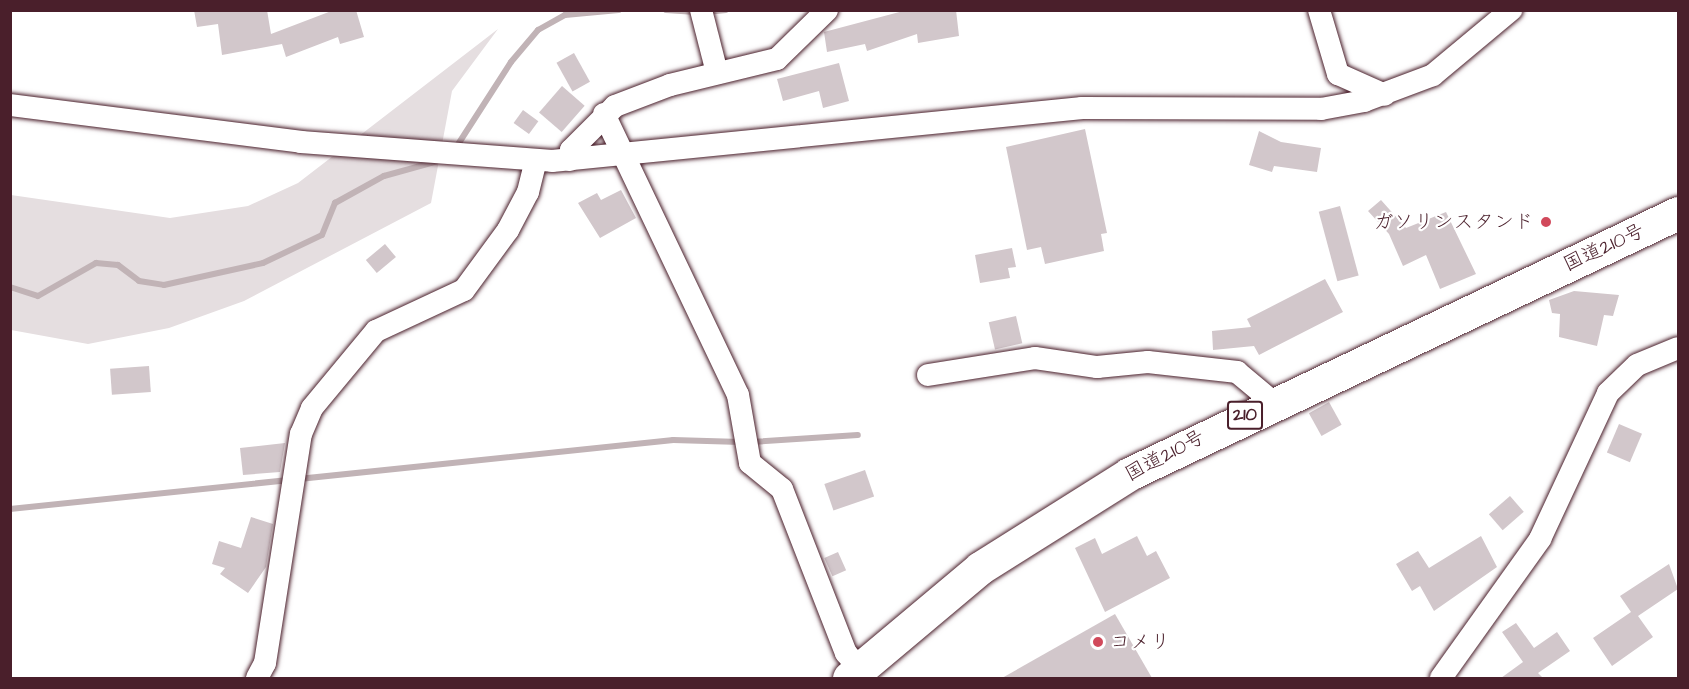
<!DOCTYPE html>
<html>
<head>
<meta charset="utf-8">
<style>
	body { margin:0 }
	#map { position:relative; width:1689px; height:689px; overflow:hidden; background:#fff; font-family:"Architects Daughter","Klee One",sans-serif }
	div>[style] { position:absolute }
	.green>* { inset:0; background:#e5dee0 }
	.stream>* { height:6px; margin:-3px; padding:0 3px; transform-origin:3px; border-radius:3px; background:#c1b3b6 }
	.building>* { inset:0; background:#d2c7cb; transform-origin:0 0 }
	.roads { filter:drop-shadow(0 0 2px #4a1f2b) drop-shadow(0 0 2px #4a1f2b) }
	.minor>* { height:22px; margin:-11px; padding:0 11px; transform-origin:11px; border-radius:11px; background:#fff }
	.highway>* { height:33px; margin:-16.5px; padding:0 16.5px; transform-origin:16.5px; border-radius:16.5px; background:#fff }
	.dots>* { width:16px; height:16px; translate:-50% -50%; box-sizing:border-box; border:3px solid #fff; border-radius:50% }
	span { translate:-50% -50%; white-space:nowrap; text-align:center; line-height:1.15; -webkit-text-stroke:4.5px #fff; paint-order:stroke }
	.shield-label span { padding:2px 4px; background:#fff; border:2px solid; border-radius:4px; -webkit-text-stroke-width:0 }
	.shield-label { font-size:18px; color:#4a1f2b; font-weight:700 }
	.poi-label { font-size:20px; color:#4a1f2b }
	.right { translate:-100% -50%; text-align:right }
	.left { translate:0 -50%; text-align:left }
	.street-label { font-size:20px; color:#4a1f2b }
	.frame { position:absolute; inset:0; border:12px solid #4a1f2b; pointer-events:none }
</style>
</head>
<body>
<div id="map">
	<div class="green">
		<div style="clip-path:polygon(498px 29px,452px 91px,431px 203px,244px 301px,169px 328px,88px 344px,11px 330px,11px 195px,170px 218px,248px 206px,298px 183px)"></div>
	</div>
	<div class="stream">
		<div style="left:666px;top:10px;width:30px;rotate:4deg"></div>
		<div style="left:706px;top:12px;width:20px;rotate:-6deg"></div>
		<div style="left:455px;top:149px;width:103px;rotate:-57.2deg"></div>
		<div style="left:511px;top:62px;width:42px;rotate:-49.8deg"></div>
		<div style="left:538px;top:30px;width:31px;rotate:-29deg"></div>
		<div style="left:565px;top:15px;width:54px;rotate:-5.3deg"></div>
		<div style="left:10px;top:287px;width:29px;rotate:18deg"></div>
		<div style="left:38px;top:296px;width:67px;rotate:-29.6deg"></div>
		<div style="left:96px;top:263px;width:22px;rotate:5deg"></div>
		<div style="left:118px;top:265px;width:26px;rotate:37deg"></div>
		<div style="left:139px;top:281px;width:25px;rotate:9deg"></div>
		<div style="left:164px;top:285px;width:101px;rotate:-12.5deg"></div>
		<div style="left:263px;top:263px;width:65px;rotate:-25.4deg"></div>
		<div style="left:322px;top:235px;width:35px;rotate:-68deg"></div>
		<div style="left:335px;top:203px;width:56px;rotate:-28.9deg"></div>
		<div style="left:384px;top:176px;width:53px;rotate:-15.4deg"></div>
		<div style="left:751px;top:442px;width:107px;rotate:-3.7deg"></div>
		<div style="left:10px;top:509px;width:667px;rotate:-5.94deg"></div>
		<div style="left:673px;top:440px;width:68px;rotate:1.7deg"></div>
	</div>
	<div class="building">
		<div style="clip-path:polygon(194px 10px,267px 10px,271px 34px,334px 10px,356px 10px,364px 37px,340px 44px,338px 37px,286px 57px,282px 44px,222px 55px,218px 24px,197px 27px)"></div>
		<div style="clip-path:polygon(907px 10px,956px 10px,959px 36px,918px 43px,917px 34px,867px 51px,865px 44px,827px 52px,824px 32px)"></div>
		<div style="left:574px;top:53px;width:33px;height:20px;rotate:61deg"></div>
		<div style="clip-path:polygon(839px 63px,849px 101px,823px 108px,819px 91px,783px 101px,777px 79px)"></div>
		<div style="left:562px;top:86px;width:30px;height:35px;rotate:41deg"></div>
		<div style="left:523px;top:110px;width:19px;height:16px;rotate:36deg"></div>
		<div style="clip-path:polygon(1085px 129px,1107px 233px,1101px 234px,1104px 251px,1045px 264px,1041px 247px,1027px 250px,1006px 147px)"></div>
		<div style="clip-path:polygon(1259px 131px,1281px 142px,1321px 148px,1317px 172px,1274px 166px,1272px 172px,1249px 165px)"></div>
		<div style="clip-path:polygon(621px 190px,636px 218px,600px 238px,578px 203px,597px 193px,601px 200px)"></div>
		<div style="clip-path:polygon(1381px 200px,1406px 228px,1446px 212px,1476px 274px,1440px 289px,1426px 255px,1403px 266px,1389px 234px,1368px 211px)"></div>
		<div style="left:1340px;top:206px;width:72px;height:22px;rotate:75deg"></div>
		<div style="left:385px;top:244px;width:17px;height:25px;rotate:50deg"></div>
		<div style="clip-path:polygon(1012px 248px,1016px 267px,1008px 268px,1010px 278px,980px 283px,975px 255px)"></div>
		<div style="clip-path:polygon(1325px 279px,1343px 312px,1259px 355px,1254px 346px,1213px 350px,1212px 331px,1251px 327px,1247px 319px)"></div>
		<div style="clip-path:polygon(1574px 291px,1619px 295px,1613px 316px,1604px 315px,1597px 346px,1559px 337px,1560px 314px,1552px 313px,1549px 300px)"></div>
		<div style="left:1016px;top:316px;width:28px;height:28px;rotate:77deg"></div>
		<div style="left:149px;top:366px;width:26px;height:39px;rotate:86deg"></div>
		<div style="left:1329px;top:402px;width:26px;height:23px;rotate:61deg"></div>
		<div style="left:1619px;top:424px;width:25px;height:31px;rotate:23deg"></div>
		<div style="clip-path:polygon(285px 443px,280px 472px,243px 475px,240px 448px)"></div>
		<div style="left:865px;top:470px;width:28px;height:43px;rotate:71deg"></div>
		<div style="left:1510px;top:496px;width:21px;height:28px;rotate:49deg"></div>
		<div style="clip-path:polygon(251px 517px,273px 524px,266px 567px,248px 593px,220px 574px,225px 568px,212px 564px,219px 541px,241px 548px)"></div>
		<div style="clip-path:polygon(1137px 536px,1147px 556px,1156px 551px,1170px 578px,1105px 612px,1075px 548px,1095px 538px,1102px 554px)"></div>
		<div style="clip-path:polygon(1481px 536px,1497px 567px,1434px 611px,1420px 586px,1412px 591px,1396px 564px,1418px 551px,1429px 568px)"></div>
		<div style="left:838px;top:552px;width:20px;height:15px;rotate:66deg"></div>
		<div style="clip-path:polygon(1669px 564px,1678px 589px,1638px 616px,1653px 637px,1612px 666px,1593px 638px,1631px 612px,1620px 596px)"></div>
		<div style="clip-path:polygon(1115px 614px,1152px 678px,1002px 678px)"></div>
		<div style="clip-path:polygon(1516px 623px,1534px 648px,1557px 632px,1570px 651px,1538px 673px,1543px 678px,1501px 678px,1523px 662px,1502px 632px)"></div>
	</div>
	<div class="roads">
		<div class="minor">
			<div style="left:701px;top:10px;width:65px;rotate:75.7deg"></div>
			<div style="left:1319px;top:10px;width:67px;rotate:73.5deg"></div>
			<div style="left:1338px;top:74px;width:51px;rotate:24.1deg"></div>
			<div style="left:10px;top:105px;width:293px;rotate:7.2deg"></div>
			<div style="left:301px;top:142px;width:252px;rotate:4.3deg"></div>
			<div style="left:552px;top:161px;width:533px;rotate:-5.71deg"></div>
			<div style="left:1082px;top:108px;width:239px;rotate:0.2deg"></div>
			<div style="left:1321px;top:109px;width:44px;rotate:-10.5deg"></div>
			<div style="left:1364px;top:101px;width:74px;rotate:-20.6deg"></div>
			<div style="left:1433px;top:75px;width:102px;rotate:-39.8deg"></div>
			<div style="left:604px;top:114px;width:311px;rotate:64.5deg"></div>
			<div style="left:738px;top:395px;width:69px;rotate:80deg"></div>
			<div style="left:750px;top:463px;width:41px;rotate:39.1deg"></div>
			<div style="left:782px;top:489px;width:176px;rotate:68.7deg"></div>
			<div style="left:846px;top:653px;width:20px;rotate:49deg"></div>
			<div style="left:570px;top:160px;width:10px;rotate:-84deg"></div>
			<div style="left:571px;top:150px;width:62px;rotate:-45deg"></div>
			<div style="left:615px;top:106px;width:59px;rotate:-20.9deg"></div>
			<div style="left:670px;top:85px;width:110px;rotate:-13.7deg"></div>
			<div style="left:777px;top:59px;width:70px;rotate:-44.4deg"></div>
			<div style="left:928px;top:375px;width:108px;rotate:-9deg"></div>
			<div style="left:1035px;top:358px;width:63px;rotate:8.3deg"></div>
			<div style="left:1097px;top:367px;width:51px;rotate:-5.6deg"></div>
			<div style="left:1148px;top:362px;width:90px;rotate:6.4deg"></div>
			<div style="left:1237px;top:372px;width:47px;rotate:39.8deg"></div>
			<div style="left:257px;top:678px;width:17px;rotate:-62deg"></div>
			<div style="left:265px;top:663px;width:232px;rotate:-81.1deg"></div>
			<div style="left:301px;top:434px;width:28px;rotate:-67deg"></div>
			<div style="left:312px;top:408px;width:100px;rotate:-50.3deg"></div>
			<div style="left:376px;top:331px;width:97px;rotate:-25deg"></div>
			<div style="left:464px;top:290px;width:74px;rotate:-53.7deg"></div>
			<div style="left:508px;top:230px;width:43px;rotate:-62.2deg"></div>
			<div style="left:528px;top:192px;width:32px;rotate:-76deg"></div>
			<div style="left:1441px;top:678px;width:171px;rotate:-54.5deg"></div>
			<div style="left:1540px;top:539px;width:161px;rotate:-65deg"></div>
			<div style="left:1608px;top:393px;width:40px;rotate:-44deg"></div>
			<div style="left:1637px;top:365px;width:44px;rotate:-22.5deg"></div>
		</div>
		<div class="highway">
			<div style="left:849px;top:678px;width:171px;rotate:-40deg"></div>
			<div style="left:980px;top:568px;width:176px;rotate:-32.2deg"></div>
			<div style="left:1129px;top:474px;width:608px;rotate:-25.43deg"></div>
		</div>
	</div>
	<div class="dots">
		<div style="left:1546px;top:222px;background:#d1495b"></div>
		<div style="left:1098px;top:642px;background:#d1495b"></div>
	</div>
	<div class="shield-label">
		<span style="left:1245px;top:415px">210</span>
	</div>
	<div class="poi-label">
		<span class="right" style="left:1534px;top:222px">ガソリンスタンド</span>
		<span class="left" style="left:1110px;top:642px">コメリ</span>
	</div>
	<div class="street-label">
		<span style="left:1604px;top:248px;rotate:-25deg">国道210号</span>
		<span style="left:1165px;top:456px;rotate:-28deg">国道210号</span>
	</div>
	<div class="frame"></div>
</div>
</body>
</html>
